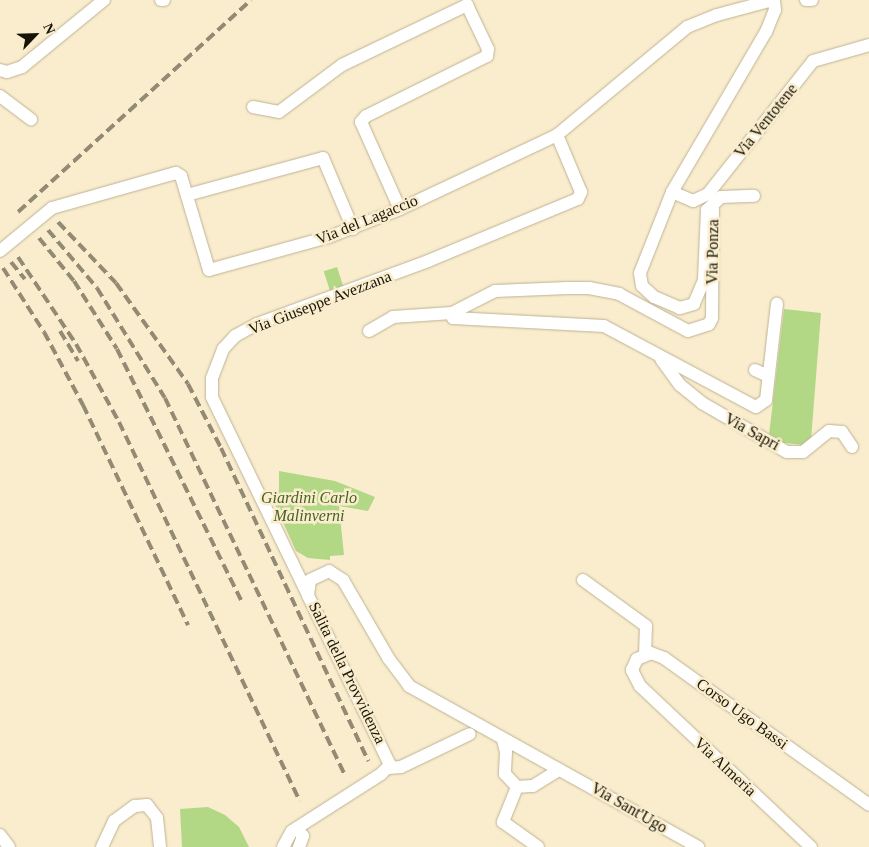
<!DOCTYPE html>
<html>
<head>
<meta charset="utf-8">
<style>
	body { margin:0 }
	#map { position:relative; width:869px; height:847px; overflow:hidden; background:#f9edcd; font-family:Georgia,serif }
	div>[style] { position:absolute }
	.green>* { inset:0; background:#b2d886; transform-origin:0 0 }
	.roads { filter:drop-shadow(0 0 1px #beb294) drop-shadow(0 0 1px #beb294) }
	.minor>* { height:12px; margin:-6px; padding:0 6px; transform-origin:6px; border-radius:6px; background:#fff }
	.rail>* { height:4px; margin-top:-2px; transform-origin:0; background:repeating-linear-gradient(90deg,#938a73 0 10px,transparent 0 15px) }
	span { translate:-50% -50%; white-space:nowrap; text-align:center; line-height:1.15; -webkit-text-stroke:5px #f9edcd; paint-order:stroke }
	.street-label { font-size:16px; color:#171307 }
	.park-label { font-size:16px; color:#476123; font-style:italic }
	.north { position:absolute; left:10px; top:10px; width:50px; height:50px; -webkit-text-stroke:4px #f9edcd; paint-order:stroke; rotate:66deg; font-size:14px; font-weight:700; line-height:20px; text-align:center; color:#171307 }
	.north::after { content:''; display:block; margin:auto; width:18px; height:22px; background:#171307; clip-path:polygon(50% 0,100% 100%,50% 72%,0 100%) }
</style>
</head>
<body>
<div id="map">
	<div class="green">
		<div style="left:337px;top:267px;width:22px;height:14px;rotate:72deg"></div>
		<div style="clip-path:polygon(784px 309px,821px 313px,811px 440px,803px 445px,777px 442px,769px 435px)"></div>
		<div style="clip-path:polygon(279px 471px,335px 481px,375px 497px,368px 511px,339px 506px,344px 555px,330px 556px,330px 560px,308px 558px,296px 551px,272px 498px,279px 490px)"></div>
		<div style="clip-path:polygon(208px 807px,225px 815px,239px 827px,249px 847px,182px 847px,180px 809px)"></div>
	</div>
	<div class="roads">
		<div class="minor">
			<div style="left:161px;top:0;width:3px"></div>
			<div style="left:806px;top:0;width:6px"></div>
			<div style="left:0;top:70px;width:7px;rotate:16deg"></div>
			<div style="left:7px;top:72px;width:16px;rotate:-18deg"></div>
			<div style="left:22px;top:67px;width:106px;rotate:-39.3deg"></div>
			<div style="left:0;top:96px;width:39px;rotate:37deg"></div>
			<div style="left:253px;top:107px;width:26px;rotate:11deg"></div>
			<div style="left:279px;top:112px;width:79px;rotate:-36.7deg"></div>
			<div style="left:342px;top:65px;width:139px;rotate:-25.6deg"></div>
			<div style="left:467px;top:5px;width:49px;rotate:64.5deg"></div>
			<div style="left:488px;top:49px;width:7px;rotate:98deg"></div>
			<div style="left:487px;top:56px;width:135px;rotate:153.6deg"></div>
			<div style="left:366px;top:116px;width:8px;rotate:130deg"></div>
			<div style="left:361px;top:122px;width:95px;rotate:65.9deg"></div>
			<div style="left:672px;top:192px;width:23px;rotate:23deg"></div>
			<div style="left:693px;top:201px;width:17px;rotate:-25deg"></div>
			<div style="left:708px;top:194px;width:169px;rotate:-51.7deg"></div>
			<div style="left:813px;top:61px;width:58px;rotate:-15.9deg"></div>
			<div style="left:187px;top:195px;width:141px;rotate:-15.2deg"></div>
			<div style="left:323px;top:158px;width:77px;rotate:67.1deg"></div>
			<div style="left:707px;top:210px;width:19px;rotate:-43deg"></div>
			<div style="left:721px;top:197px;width:33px;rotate:-2deg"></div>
			<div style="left:0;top:251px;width:67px;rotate:-39.6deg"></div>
			<div style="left:52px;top:208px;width:129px;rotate:-15.8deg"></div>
			<div style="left:176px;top:173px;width:6px;rotate:31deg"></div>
			<div style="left:181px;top:176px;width:98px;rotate:73.4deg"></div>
			<div style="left:209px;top:270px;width:124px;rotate:-15.4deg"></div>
			<div style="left:329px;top:237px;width:76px;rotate:-21.5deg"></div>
			<div style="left:400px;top:209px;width:174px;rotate:-25.2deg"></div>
			<div style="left:557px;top:135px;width:169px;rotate:-39.7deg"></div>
			<div style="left:687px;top:27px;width:32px;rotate:-22deg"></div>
			<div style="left:717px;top:15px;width:58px;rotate:-15deg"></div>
			<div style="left:452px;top:313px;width:5px;rotate:79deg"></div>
			<div style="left:453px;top:318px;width:151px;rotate:3deg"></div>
			<div style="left:604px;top:326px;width:172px;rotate:28.1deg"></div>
			<div style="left:756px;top:407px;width:12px;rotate:-35deg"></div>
			<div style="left:766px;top:400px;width:97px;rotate:-83.5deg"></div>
			<div style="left:369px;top:331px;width:28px;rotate:-30deg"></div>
			<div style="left:393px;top:317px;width:59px;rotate:-3.9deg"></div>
			<div style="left:452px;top:313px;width:48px;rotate:-27.1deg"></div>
			<div style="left:495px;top:291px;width:73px;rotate:-2.4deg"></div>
			<div style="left:568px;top:288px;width:21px"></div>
			<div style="left:589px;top:288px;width:31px;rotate:11deg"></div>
			<div style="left:619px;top:294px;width:78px;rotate:28.2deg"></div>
			<div style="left:688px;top:331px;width:22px;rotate:-18deg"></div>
			<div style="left:709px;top:324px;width:7px;rotate:-63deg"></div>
			<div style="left:712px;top:318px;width:108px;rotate:-89.5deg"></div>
			<div style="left:713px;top:210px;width:6px;rotate:180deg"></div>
			<div style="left:707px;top:210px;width:70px;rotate:92.5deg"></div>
			<div style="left:704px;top:280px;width:26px;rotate:113deg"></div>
			<div style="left:694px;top:304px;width:15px;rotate:164deg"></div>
			<div style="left:680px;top:308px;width:28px;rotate:-157deg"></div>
			<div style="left:654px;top:297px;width:16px;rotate:-137deg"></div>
			<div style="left:642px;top:286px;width:13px;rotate:-99deg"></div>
			<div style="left:640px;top:273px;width:87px;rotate:-68.4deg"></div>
			<div style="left:672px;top:192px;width:186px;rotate:-59.6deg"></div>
			<div style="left:766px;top:32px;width:24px;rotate:-68deg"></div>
			<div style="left:775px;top:10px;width:10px;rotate:-96deg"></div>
			<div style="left:661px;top:359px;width:32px;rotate:54deg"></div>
			<div style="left:680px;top:385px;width:28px;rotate:39deg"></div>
			<div style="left:702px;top:403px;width:98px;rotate:30deg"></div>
			<div style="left:787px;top:452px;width:16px"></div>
			<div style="left:803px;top:452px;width:33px;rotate:-39deg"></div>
			<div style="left:829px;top:431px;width:13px;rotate:4deg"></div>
			<div style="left:842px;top:432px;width:18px;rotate:56deg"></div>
			<div style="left:755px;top:370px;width:14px;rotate:25deg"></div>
			<div style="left:583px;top:580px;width:78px;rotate:36.1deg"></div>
			<div style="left:646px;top:626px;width:28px;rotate:92deg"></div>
			<div style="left:307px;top:593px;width:218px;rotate:-115.9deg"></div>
			<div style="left:212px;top:397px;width:19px;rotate:-90deg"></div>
			<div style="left:212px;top:378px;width:31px;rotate:-69deg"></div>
			<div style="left:223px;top:349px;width:18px;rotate:-47deg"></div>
			<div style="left:235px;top:336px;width:25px;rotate:-29deg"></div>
			<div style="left:257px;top:324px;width:182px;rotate:-20.2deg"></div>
			<div style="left:428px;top:261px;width:162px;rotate:-22.5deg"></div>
			<div style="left:578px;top:199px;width:8px;rotate:-67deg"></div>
			<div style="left:581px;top:192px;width:62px;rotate:-112.8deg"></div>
			<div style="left:503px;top:740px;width:12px;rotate:76deg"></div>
			<div style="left:506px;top:752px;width:22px;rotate:93deg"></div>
			<div style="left:505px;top:774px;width:18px;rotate:47deg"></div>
			<div style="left:517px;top:787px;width:16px;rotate:-4deg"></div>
			<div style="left:533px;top:786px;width:31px;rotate:-32deg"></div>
			<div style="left:389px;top:768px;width:12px;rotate:-5deg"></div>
			<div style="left:401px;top:767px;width:76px;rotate:-25.6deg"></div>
			<div style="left:517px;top:787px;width:38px;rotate:112deg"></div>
			<div style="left:503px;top:822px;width:43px;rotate:35.5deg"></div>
			<div style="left:297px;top:828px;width:10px;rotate:53deg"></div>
			<div style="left:303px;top:836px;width:12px;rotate:110deg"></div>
			<div style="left:0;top:835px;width:15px;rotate:53deg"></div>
			<div style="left:102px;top:847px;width:29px;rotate:-65deg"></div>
			<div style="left:114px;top:821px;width:26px;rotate:-36deg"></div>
			<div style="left:135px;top:806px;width:12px;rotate:-5deg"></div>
			<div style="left:147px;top:805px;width:16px;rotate:52deg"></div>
			<div style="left:157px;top:818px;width:29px;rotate:84deg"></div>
			<div style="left:283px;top:847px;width:18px;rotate:-61deg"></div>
			<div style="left:292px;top:831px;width:106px;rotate:-32.6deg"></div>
			<div style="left:381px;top:774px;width:13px;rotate:-45deg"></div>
			<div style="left:390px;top:765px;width:189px;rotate:-115.8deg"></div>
			<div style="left:308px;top:595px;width:15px;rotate:-82deg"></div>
			<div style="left:310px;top:580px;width:21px;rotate:-25deg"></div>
			<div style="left:329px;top:571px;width:17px;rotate:33deg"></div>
			<div style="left:343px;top:580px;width:91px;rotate:59.8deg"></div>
			<div style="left:389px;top:659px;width:34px;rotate:53deg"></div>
			<div style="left:409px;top:686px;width:331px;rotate:29.1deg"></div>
			<div style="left:811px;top:847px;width:235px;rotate:-136.7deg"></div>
			<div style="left:640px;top:686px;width:18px;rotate:-117deg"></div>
			<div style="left:632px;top:670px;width:12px;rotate:-66deg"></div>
			<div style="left:637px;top:659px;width:15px;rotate:-23deg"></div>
			<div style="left:651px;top:653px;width:14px;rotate:21deg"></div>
			<div style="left:664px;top:658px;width:252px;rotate:35.6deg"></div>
		</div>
	</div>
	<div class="rail">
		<div style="left:18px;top:212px;width:315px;rotate:-42.3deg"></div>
		<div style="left:58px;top:222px;width:84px;rotate:46.4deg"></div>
		<div style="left:116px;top:283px;width:124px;rotate:54.5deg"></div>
		<div style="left:188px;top:384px;width:72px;rotate:62.7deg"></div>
		<div style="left:221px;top:448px;width:346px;rotate:64.8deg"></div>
		<div style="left:48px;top:230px;width:76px;rotate:49.8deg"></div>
		<div style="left:97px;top:288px;width:129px;rotate:58.3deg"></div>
		<div style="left:165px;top:398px;width:416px;rotate:64.5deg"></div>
		<div style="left:39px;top:238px;width:55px;rotate:50.9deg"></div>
		<div style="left:74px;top:281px;width:80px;rotate:57.7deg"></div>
		<div style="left:117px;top:349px;width:280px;rotate:63.7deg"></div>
		<div style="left:18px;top:257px;width:105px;rotate:56.3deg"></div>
		<div style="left:76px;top:344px;width:89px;rotate:61.1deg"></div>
		<div style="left:119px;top:422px;width:420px;rotate:64.5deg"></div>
		<div style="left:11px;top:262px;width:22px;rotate:51deg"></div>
		<div style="left:3px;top:268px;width:76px;rotate:57.4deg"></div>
		<div style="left:44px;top:332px;width:83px;rotate:61.9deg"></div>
		<div style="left:83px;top:405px;width:244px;rotate:64.5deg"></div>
		<div style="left:60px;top:331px;width:35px;rotate:59deg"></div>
	</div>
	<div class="street-label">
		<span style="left:766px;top:121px;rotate:-51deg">Via Ventotene</span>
		<span style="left:367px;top:220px;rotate:-22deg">Via del Lagaccio</span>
		<span style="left:713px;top:252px;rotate:-89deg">Via Ponza</span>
		<span style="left:320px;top:303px;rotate:-21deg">Via Giuseppe Avezzana</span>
		<span style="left:752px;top:432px;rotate:29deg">Via Sapri</span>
		<span style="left:347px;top:673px;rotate:64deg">Salita della Provvidenza</span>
		<span style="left:742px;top:714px;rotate:36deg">Corso Ugo Bassi</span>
		<span style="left:725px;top:767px;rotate:43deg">Via Almeria</span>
		<span style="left:629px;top:808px;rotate:30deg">Via Sant'Ugo</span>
	</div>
	<div class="park-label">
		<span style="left:309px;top:507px">Giardini Carlo<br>Malinverni</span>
	</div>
	<div class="north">N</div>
</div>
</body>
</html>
